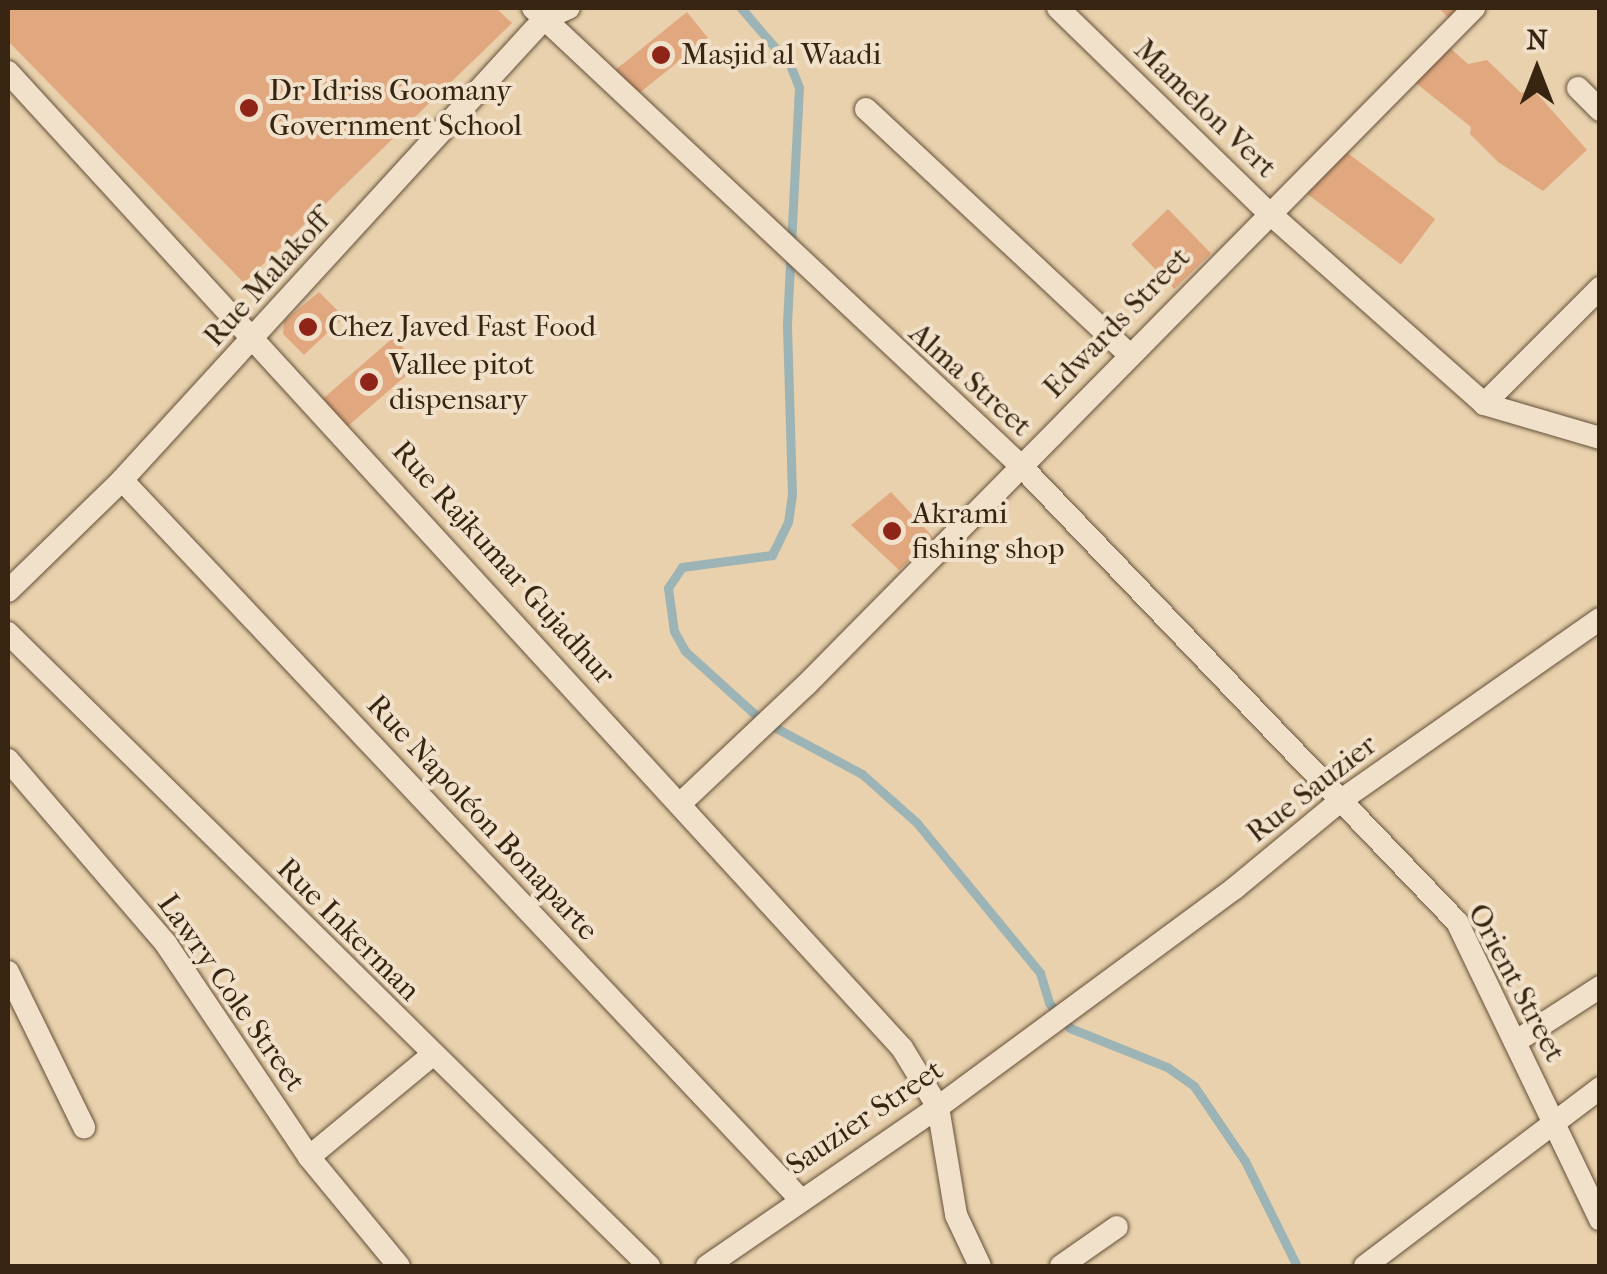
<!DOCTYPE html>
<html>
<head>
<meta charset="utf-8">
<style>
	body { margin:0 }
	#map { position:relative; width:1607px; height:1274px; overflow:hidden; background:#e9d1ad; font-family:"IM FELL French Canon",serif }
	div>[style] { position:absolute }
	.stream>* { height:9px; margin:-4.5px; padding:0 4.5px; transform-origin:4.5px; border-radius:4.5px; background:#9cb4b5 }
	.building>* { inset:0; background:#e1a880; transform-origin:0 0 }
	.roads { filter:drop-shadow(0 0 2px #645039) drop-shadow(0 0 2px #645039) }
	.street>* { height:22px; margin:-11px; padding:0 11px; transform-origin:11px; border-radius:11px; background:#f1e1ca }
	.dots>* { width:28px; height:28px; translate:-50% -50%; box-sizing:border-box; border:5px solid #f1e1ca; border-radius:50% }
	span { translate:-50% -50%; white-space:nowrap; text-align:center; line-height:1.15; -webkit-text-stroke:8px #f1e1ca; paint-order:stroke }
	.poi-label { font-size:30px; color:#372512 }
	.left { translate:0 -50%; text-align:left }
	.street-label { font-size:30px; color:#372512 }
	.frame { position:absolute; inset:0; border:10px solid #372512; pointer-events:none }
	.north { position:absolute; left:1487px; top:20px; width:100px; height:100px; -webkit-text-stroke:8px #f1e1ca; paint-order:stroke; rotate:0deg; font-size:28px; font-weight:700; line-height:40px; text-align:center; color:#372512 }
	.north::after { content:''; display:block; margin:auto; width:35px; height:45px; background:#372512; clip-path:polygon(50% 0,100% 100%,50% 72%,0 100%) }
</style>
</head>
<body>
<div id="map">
	<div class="stream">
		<div style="left:741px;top:8px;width:75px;rotate:49.3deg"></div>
		<div style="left:790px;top:65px;width:24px;rotate:68deg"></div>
		<div style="left:799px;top:87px;width:239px;rotate:92.9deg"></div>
		<div style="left:787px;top:326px;width:168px;rotate:88.3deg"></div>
		<div style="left:792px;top:494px;width:28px;rotate:98deg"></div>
		<div style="left:788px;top:522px;width:37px;rotate:116deg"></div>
		<div style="left:772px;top:555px;width:91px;rotate:172.4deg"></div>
		<div style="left:682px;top:567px;width:25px;rotate:124deg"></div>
		<div style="left:668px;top:588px;width:43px;rotate:82.1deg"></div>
		<div style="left:674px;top:631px;width:23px;rotate:61deg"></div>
		<div style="left:685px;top:651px;width:103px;rotate:42.2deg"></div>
		<div style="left:761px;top:720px;width:115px;rotate:28.1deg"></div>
		<div style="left:862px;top:774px;width:74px;rotate:41.7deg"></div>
		<div style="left:917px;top:823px;width:194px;rotate:50.6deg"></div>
		<div style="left:1040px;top:973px;width:31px;rotate:73deg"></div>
		<div style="left:1049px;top:1003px;width:33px;rotate:50deg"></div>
		<div style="left:1070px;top:1028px;width:105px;rotate:21.9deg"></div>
		<div style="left:1167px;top:1067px;width:33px;rotate:35deg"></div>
		<div style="left:1194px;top:1086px;width:91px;rotate:55.8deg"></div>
		<div style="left:1245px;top:1161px;width:117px;rotate:63.7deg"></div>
	</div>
	<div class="building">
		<div style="clip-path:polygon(8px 8px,496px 8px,512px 23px,244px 283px,8px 41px)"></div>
		<div style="clip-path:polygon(1439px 8px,1474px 8px,1456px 26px)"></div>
		<div style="left:687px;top:12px;width:33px;height:95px;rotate:51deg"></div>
		<div style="clip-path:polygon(1442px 41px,1468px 64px,1487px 60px,1521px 93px,1533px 89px,1587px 150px,1543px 191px,1498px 162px,1470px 134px,1471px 127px,1407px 76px)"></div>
		<div style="left:1337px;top:145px;width:123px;height:57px;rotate:37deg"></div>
		<div style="left:1168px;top:209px;width:62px;height:51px;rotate:46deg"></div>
		<div style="clip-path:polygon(319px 292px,344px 317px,304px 355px,283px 334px,284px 321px)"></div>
		<div style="left:394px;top:337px;width:37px;height:98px;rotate:49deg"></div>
		<div style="clip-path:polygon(891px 492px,933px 537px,899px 570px,851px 525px)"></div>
	</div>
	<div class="roads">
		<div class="street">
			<div style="left:533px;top:8px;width:669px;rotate:43.18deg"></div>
			<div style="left:1021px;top:466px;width:631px;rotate:46.28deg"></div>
			<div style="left:1457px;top:922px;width:330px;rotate:64.3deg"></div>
			<div style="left:1058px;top:8px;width:291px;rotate:44.2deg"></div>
			<div style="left:1267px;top:211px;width:290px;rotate:41.6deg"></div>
			<div style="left:1484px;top:404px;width:121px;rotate:16.3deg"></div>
			<div style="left:8px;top:72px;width:1324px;rotate:47.51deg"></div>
			<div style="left:902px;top:1048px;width:69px;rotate:58.6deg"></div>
			<div style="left:938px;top:1107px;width:109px;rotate:80.5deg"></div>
			<div style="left:956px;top:1215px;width:56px;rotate:64.8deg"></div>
			<div style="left:1578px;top:88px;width:31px;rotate:45deg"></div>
			<div style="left:866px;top:109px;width:359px;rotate:43deg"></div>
			<div style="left:1484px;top:404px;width:164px;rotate:-45deg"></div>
			<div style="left:122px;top:480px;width:987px;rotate:46.68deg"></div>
			<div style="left:8px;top:591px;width:159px;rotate:-44.2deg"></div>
			<div style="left:122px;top:480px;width:625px;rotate:-47.53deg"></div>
			<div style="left:544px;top:19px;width:27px;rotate:-24deg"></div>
			<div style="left:8px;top:633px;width:901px;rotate:44.64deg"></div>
			<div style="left:8px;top:760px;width:243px;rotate:49.3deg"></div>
			<div style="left:166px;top:944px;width:257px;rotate:56.1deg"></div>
			<div style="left:309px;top:1157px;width:141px;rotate:50.5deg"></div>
			<div style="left:681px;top:803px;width:173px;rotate:-43.4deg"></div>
			<div style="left:807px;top:684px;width:950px;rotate:-45.38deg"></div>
			<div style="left:8px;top:972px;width:173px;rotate:63.9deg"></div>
			<div style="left:1515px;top:1042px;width:101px;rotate:-32.9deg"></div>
			<div style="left:309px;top:1157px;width:158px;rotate:-39.6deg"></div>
			<div style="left:707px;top:1266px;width:280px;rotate:-34.5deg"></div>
			<div style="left:938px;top:1107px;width:369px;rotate:-36.4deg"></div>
			<div style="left:1235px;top:888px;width:136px;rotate:-39.6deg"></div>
			<div style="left:1340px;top:801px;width:317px;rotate:-35deg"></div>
			<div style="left:1061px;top:1266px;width:68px;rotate:-34.9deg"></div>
			<div style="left:1365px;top:1266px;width:295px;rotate:-37.1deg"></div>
		</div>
	</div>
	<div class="dots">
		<div style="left:661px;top:55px;background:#8f2418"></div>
		<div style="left:249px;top:108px;background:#8f2418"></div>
		<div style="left:308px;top:327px;background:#8f2418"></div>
		<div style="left:369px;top:382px;background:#8f2418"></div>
		<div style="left:892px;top:531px;background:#8f2418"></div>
	</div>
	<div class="poi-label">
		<span class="left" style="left:681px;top:55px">Masjid al Waadi</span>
		<span class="left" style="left:269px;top:108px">Dr Idriss Goomany<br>Government School</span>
		<span class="left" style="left:328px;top:327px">Chez Javed Fast Food</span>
		<span class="left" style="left:389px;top:382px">Vallee pitot<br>dispensary</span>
		<span class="left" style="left:912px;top:531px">Akrami<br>fishing shop</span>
	</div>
	<div class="street-label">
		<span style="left:1205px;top:109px;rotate:44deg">Mamelon Vert</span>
		<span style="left:267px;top:279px;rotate:-48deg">Rue Malakoff</span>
		<span style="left:1117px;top:323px;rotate:-46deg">Edwards Street</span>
		<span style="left:970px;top:380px;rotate:42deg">Alma Street</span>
		<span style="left:503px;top:563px;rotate:48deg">Rue Rajkumar Gujadhur</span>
		<span style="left:1312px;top:789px;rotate:-38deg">Rue Sauzier</span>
		<span style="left:482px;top:818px;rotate:47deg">Rue Napoléon Bonaparte</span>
		<span style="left:348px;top:930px;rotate:45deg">Rue Inkerman</span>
		<span style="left:1516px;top:983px;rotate:62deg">Orient Street</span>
		<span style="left:231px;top:993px;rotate:55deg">Lawry Cole Street</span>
		<span style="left:865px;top:1118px;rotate:-34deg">Sauzier Street</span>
	</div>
	<div class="frame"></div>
	<div class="north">N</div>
</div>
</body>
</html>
